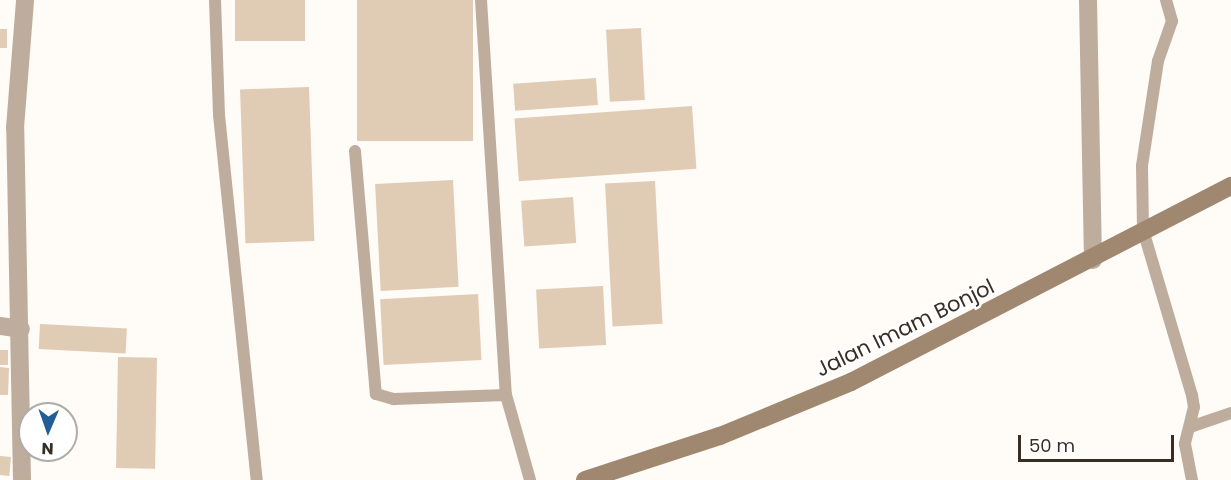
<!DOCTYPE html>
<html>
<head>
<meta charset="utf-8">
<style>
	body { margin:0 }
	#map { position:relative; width:1231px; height:480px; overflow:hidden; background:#fffbf6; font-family:Poppins,sans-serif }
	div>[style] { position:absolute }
	.building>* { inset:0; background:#e0cbb5; transform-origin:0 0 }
	.lane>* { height:12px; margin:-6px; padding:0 6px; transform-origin:6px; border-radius:6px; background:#bead9d }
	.street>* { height:18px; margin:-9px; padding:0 9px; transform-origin:9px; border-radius:9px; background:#bead9d }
	.secondary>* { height:18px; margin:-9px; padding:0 9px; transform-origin:9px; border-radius:9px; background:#9f8770 }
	span { translate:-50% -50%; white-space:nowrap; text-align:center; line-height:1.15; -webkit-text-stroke:5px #fff; paint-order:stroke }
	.street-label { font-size:21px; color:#372f26 }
	.north { position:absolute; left:18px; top:402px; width:60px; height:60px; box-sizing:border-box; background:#fff; border:2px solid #afaca8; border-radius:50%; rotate:182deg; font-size:16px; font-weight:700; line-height:24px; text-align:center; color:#372f26 }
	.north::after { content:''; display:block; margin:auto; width:21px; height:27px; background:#235d95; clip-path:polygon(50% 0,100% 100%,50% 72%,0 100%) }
	.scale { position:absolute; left:1018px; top:435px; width:156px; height:27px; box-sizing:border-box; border:3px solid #372f26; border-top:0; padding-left:8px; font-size:18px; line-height:21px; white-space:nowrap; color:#372f26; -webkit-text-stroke:4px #fff; paint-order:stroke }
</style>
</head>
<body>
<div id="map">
	<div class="building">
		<div style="left:235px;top:0;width:70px;height:41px"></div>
		<div style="left:357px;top:0;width:116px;height:141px"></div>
		<div style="left:641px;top:28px;width:72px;height:35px;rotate:87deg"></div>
		<div style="left:0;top:29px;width:7px;height:19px"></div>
		<div style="left:596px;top:78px;width:27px;height:83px;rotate:86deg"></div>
		<div style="left:309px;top:87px;width:154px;height:69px;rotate:88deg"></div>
		<div style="left:692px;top:106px;width:63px;height:178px;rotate:86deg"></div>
		<div style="left:453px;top:180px;width:107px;height:78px;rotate:87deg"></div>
		<div style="left:655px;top:181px;width:143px;height:50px;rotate:87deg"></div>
		<div style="left:573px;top:197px;width:46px;height:52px;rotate:86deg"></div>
		<div style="left:603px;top:286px;width:59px;height:67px;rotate:87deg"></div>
		<div style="left:478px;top:294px;width:66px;height:98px;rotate:87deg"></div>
		<div style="left:40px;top:324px;width:87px;height:25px;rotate:3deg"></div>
		<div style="left:0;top:350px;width:8px;height:15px"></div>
		<div style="left:118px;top:357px;width:39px;height:111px;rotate:1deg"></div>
		<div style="clip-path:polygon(0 367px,9px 368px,8px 395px,0 395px)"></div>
		<div style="left:0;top:456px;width:11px;height:19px;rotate:5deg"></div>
	</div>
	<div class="lane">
		<div style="left:215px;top:0;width:115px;rotate:88deg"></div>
		<div style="left:219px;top:115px;width:367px;rotate:84.1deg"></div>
		<div style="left:481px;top:0;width:396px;rotate:86.4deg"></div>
		<div style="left:1166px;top:0;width:22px;rotate:74deg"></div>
		<div style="left:1172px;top:21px;width:42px;rotate:109.3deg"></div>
		<div style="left:1158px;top:61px;width:106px;rotate:98.7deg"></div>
		<div style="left:1142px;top:166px;width:64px;rotate:89.1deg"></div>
		<div style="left:1143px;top:230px;width:172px;rotate:73.5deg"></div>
		<div style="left:1192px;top:395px;width:12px;rotate:81deg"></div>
		<div style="left:1194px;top:407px;width:38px;rotate:104deg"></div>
		<div style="left:1185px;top:444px;width:37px;rotate:79deg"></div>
		<div style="left:355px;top:151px;width:244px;rotate:85.1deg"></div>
		<div style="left:376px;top:394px;width:19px;rotate:16deg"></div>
		<div style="left:394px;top:399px;width:112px;rotate:-2deg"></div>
		<div style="left:506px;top:395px;width:88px;rotate:74.2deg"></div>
		<div style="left:1190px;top:427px;width:43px;rotate:-18.9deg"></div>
	</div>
	<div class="street">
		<div style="left:1088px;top:0;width:260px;rotate:88.9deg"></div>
		<div style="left:0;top:326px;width:21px;rotate:8deg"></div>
		<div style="left:22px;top:480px;width:352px;rotate:-91.1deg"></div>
		<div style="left:15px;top:128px;width:128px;rotate:-85.5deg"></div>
	</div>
	<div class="secondary">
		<div style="left:585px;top:480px;width:142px;rotate:-18.1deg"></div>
		<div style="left:720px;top:436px;width:142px;rotate:-22.4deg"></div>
		<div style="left:851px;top:382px;width:428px;rotate:-27.3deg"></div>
	</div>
	<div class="street-label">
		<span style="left:905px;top:328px;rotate:-26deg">Jalan Imam Bonjol</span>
	</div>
	<div class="north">N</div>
	<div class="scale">50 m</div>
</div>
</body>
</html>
